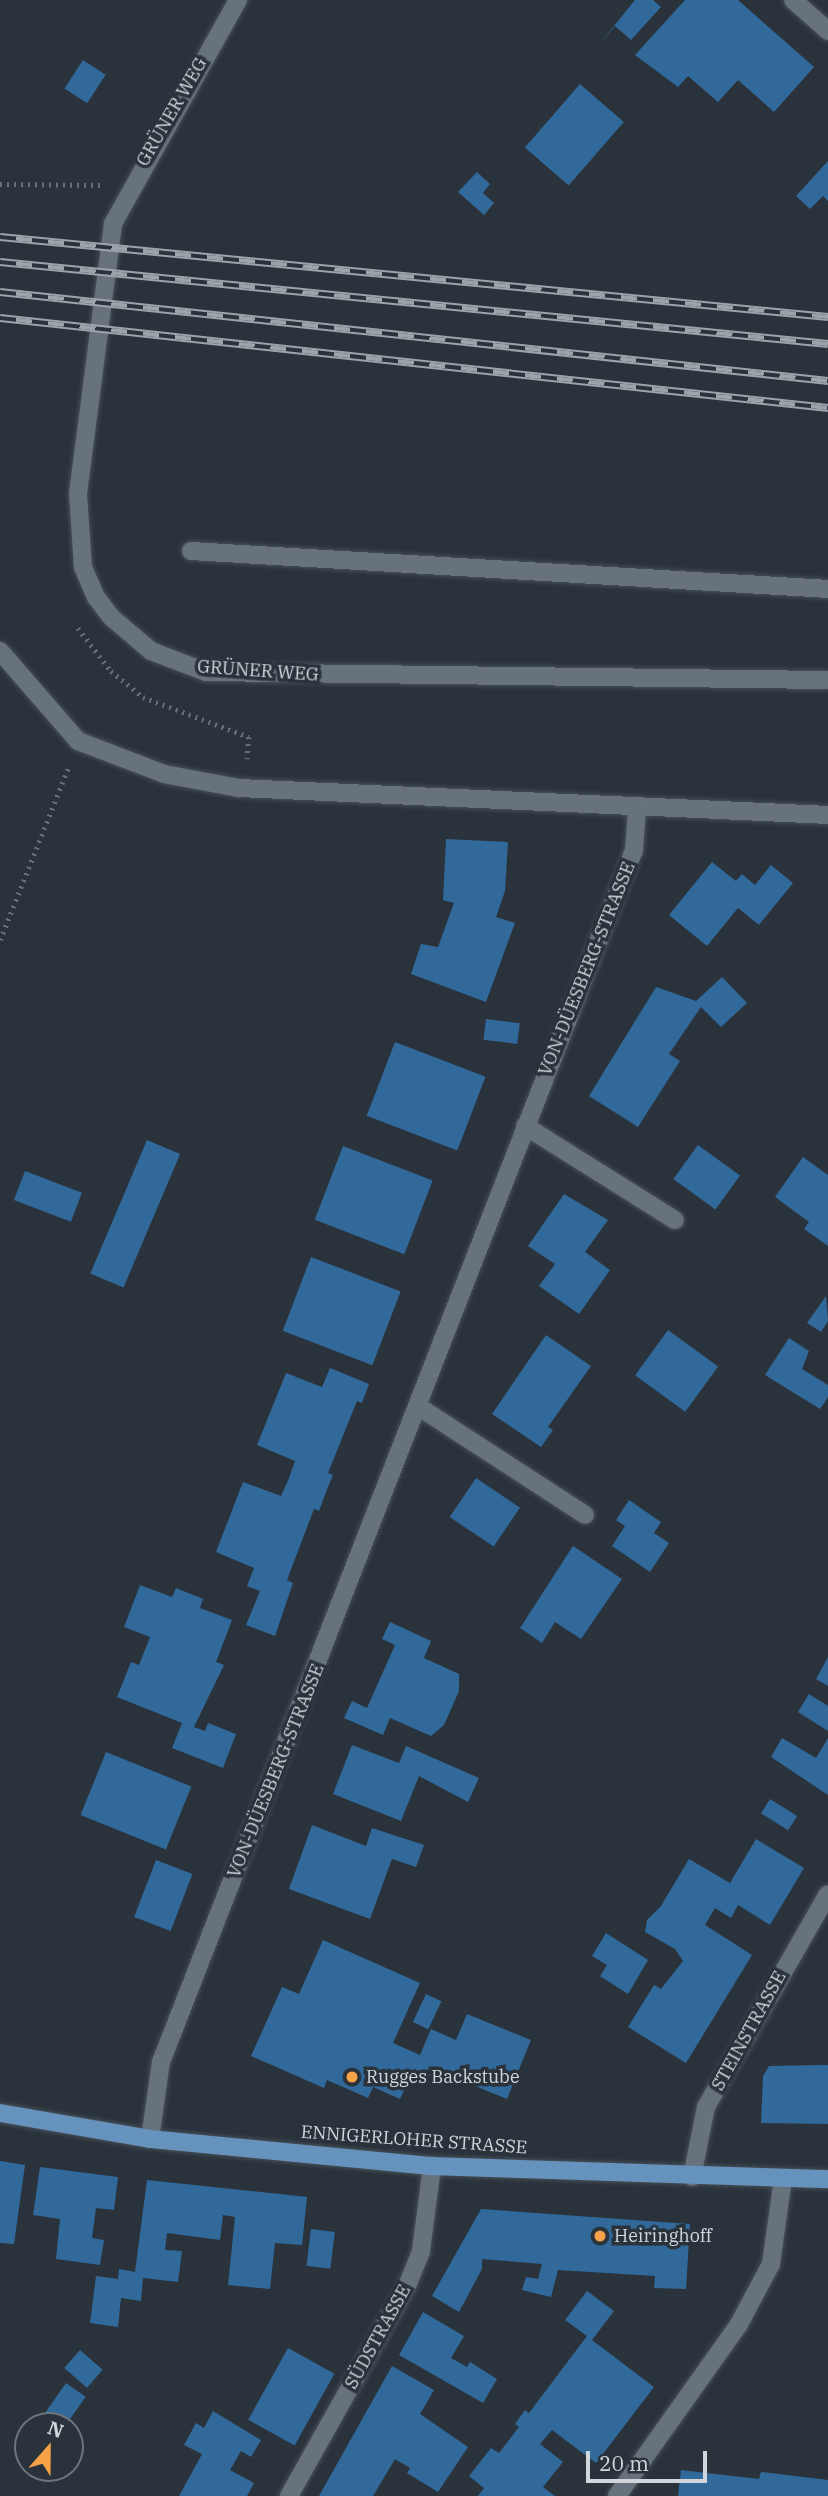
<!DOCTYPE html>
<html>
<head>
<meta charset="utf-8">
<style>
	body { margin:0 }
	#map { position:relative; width:828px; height:2496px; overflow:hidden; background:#2a333c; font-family:"IBM Plex Serif",serif }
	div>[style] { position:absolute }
	.building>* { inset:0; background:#31699a; transform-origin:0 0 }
	.path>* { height:4.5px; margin-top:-2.25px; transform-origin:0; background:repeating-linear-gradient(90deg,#676f77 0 2px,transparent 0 7px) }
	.roads { filter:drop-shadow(0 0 2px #474f57) drop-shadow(0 0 2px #474f57) }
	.minor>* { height:18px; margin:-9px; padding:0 9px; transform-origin:9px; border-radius:9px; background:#68727c }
	.major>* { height:18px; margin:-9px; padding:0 9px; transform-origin:9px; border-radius:9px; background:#6693bd }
	.rail>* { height:8px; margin-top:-4px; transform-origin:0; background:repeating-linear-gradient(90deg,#2a333c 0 16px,#9ca3aa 0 32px); box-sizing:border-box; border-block:2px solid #9ca3aa }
	.dots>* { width:19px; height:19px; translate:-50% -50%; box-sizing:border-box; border:4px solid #2a333c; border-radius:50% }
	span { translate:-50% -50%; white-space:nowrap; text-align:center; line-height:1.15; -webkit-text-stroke:7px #2a333c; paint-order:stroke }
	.street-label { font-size:18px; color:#d0d6dc }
	.poi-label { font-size:18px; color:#d0d6dc }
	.left { translate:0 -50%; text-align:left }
	.north { position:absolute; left:14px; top:2412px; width:70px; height:70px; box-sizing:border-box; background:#2a333c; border:2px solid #6c747c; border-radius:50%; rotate:21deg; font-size:19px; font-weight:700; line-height:28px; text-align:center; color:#d0d6dc }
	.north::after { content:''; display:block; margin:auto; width:24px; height:32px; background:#f6a247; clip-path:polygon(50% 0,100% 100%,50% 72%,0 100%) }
	.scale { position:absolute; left:586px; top:2451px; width:121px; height:32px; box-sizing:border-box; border:4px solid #d0d6dc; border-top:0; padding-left:9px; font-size:21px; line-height:24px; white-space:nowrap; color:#d0d6dc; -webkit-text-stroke:5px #2a333c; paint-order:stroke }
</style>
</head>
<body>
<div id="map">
	<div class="building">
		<div style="clip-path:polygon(635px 0,653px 0,661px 7px,631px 40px,615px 26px,597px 47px)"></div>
		<div style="clip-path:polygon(685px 0,738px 0,814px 67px,774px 112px,738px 80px,718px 102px,688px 76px,678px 87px,635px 55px)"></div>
		<div style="left:83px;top:60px;width:27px;height:34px;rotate:33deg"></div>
		<div style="left:580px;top:84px;width:58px;height:84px;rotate:41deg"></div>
		<div style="clip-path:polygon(828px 161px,828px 201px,823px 196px,810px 209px,796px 196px)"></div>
		<div style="clip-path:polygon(477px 172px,490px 184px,483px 193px,494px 203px,484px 215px,458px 192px)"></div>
		<div style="clip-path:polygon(446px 839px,508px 842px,505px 891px,496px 917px,515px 923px,486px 1002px,411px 974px,421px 944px,438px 947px,454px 903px,443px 900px)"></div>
		<div style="clip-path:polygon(712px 862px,736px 881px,742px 874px,755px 885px,771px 865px,793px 883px,759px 925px,738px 908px,707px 946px,669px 915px)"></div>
		<div style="clip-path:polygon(722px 977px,747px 1003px,721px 1027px,701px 1007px,669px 1054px,680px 1061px,638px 1127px,589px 1096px,656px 987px,696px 1001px)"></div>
		<div style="left:486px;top:1019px;width:34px;height:21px;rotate:7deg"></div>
		<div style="left:395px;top:1042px;width:97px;height:79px;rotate:21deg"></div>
		<div style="left:147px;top:1140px;width:36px;height:145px;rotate:23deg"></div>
		<div style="left:698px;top:1145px;width:52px;height:42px;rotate:36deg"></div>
		<div style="left:343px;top:1146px;width:96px;height:79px;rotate:21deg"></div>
		<div style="clip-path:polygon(803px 1157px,828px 1175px,828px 1246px,804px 1229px,809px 1222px,775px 1197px)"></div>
		<div style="left:25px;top:1171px;width:61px;height:31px;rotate:21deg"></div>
		<div style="clip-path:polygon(564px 1194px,608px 1220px,585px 1252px,610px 1270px,579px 1314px,539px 1286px,555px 1264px,528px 1246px)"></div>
		<div style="left:311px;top:1257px;width:96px;height:79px;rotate:21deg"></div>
		<div style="clip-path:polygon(826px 1296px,828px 1321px,821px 1332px,807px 1323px)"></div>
		<div style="left:668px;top:1330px;width:62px;height:56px;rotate:36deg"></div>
		<div style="clip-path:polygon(546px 1335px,591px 1366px,548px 1427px,553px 1430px,541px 1447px,492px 1414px)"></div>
		<div style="clip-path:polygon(789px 1338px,809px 1351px,802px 1369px,828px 1385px,828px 1397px,820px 1409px,765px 1375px)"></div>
		<div style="clip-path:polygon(330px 1368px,369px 1384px,362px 1403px,357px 1401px,328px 1473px,333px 1475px,326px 1492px,319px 1511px,314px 1509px,287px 1580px,293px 1583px,275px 1636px,246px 1625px,260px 1591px,247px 1586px,254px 1568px,216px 1552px,243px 1482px,281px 1496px,289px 1478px,295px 1461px,257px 1445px,286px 1373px,322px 1387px)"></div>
		<div style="left:476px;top:1478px;width:53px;height:47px;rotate:34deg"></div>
		<div style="clip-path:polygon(629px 1500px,661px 1522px,654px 1533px,669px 1543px,650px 1572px,612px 1546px,625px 1526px,616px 1520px)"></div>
		<div style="clip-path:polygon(573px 1546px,622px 1579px,581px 1639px,555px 1622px,542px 1643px,520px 1628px)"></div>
		<div style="clip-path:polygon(140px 1585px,172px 1597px,176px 1588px,203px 1599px,200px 1608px,232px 1620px,216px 1662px,224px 1665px,194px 1727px,205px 1731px,208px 1723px,236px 1734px,223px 1768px,172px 1748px,182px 1723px,117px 1697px,131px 1662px,139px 1665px,150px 1637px,124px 1627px)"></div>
		<div style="clip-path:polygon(390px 1622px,431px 1641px,424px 1658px,459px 1674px,459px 1691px,444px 1725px,431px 1736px,390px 1718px,383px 1735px,344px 1718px,352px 1701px,367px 1708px,395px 1645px,382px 1639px)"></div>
		<div style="clip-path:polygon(828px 1657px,828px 1686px,816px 1679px)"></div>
		<div style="clip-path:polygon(809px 1694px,828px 1706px,828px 1731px,798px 1712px)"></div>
		<div style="clip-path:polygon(782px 1738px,816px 1758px,828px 1738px,828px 1795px,771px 1757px)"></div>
		<div style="clip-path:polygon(352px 1745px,399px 1763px,406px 1746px,479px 1778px,468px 1802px,419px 1776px,401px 1821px,333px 1794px)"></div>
		<div style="left:106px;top:1752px;width:92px;height:68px;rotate:22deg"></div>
		<div style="left:770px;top:1799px;width:32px;height:17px;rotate:32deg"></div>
		<div style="clip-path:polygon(312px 1825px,366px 1846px,372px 1828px,424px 1845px,416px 1867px,392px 1859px,370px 1919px,289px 1889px)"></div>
		<div style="clip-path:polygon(756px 1839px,804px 1868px,770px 1925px,738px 1905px,731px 1918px,715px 1908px,705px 1925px,752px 1955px,686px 2063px,628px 2027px,654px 1985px,661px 1989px,683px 1961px,675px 1949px,645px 1932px,647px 1920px,661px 1906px,689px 1859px,730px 1883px)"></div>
		<div style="left:156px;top:1860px;width:39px;height:61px;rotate:21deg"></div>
		<div style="clip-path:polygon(606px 1933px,648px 1960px,628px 1994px,600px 1976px,607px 1965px,592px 1956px)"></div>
		<div style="clip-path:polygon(323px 1940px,420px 1983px,393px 2043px,420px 2055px,431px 2029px,456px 2040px,467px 2014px,531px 2040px,507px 2099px,448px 2075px,445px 2082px,414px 2069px,400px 2099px,373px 2087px,368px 2098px,327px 2080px,324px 2088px,251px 2056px,282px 1987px,299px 1994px)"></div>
		<div style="left:426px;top:1994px;width:17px;height:31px;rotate:25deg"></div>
		<div style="clip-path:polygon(822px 2065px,828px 2065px,828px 2124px,761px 2123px,763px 2076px,769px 2066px)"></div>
		<div style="clip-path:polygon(0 2161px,25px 2165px,14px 2244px,0 2243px)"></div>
		<div style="clip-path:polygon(40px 2167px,118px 2177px,114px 2210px,96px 2208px,92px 2238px,104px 2240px,100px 2265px,56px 2259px,60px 2219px,33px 2215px)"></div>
		<div style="clip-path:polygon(147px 2180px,307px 2197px,302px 2245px,275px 2243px,270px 2289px,228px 2285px,235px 2217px,223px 2215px,220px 2240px,167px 2233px,165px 2250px,182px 2251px,178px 2282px,143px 2278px,141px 2301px,121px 2298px,118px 2327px,90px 2323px,96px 2276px,118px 2279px,119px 2269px,135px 2272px)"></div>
		<div style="clip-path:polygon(481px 2209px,690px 2224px,686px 2289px,654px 2288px,655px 2276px,558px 2270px,551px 2297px,522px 2290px,526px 2277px,538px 2279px,542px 2264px,482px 2259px,482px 2269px,459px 2312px,432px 2296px)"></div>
		<div style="left:311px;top:2229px;width:24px;height:37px;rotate:7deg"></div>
		<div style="clip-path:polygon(587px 2291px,614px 2311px,592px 2340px,654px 2387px,596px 2463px,552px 2430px,540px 2444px,563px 2462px,543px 2487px,555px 2496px,478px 2496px,484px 2488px,469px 2476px,491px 2448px,499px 2453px,519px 2427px,515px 2424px,525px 2410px,529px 2413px,587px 2336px,565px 2320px)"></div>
		<div style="clip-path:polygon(423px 2312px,464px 2336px,451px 2358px,467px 2367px,470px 2362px,497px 2379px,483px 2403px,399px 2355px)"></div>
		<div style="left:288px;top:2348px;width:53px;height:82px;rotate:29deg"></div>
		<div style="left:80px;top:2350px;width:30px;height:24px;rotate:41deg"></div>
		<div style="clip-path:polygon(392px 2366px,434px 2390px,420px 2414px,468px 2447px,438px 2492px,407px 2473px,410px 2468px,395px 2459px,373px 2496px,319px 2496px)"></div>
		<div style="left:66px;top:2383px;width:24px;height:36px;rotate:35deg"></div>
		<div style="clip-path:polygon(213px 2411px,261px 2440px,251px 2457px,241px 2451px,230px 2470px,254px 2483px,247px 2496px,179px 2496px,202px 2454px,184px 2445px,196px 2423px,204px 2428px)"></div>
		<div style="clip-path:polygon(681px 2470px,759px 2479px,761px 2472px,828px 2480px,828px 2496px,678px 2496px)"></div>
	</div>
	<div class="path">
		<div style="left:0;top:184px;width:101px;rotate:0.6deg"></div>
		<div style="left:78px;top:628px;width:54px;rotate:52.5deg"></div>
		<div style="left:111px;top:671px;width:41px;rotate:39.1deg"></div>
		<div style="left:143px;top:697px;width:113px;rotate:20.7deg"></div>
		<div style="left:249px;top:737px;width:22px;rotate:95deg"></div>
		<div style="left:0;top:940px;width:185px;rotate:-68.4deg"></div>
	</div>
	<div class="roads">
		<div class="minor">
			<div style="left:238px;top:0;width:257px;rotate:119.2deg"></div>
			<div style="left:113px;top:224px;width:272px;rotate:97.4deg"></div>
			<div style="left:78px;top:494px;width:73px;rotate:86.1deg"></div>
			<div style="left:83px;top:567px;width:33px;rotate:67deg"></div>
			<div style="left:96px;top:597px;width:25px;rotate:53deg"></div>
			<div style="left:111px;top:617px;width:52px;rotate:40.4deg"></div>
			<div style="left:151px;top:651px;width:59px;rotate:20.9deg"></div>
			<div style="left:206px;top:672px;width:622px;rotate:0.74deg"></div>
			<div style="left:793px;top:0;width:47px;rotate:41.5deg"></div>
			<div style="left:191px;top:551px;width:638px;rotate:3.41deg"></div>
			<div style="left:0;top:651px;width:119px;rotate:49.1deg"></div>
			<div style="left:78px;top:741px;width:92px;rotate:21deg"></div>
			<div style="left:164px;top:774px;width:76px;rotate:10.6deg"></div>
			<div style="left:239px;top:788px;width:590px;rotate:2.62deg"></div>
			<div style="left:525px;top:1126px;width:177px;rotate:32.1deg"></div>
			<div style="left:419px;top:1407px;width:198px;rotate:33deg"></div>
			<div style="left:150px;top:2139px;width:78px;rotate:-81.9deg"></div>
			<div style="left:161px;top:2062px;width:1301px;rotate:-68.68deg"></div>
			<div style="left:634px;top:850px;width:41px;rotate:-85.8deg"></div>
			<div style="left:692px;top:2177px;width:71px;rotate:-78.7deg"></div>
			<div style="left:706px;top:2107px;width:245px;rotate:-60.2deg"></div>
			<div style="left:289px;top:2496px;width:241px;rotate:-60.7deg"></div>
			<div style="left:407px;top:2286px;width:38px;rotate:-68deg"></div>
			<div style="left:421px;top:2251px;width:86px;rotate:-82.6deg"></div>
			<div style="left:617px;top:2496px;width:209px;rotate:-54.6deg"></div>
			<div style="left:738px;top:2326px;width:70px;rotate:-62deg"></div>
			<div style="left:771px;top:2264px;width:86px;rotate:-82deg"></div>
		</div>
		<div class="major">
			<div style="left:0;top:2113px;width:152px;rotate:9.8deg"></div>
			<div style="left:150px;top:2139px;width:283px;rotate:5.5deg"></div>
			<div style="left:432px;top:2166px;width:396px;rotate:1.9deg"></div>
		</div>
	</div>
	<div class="rail">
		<div style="left:0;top:237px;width:832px;rotate:5.52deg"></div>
		<div style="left:0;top:262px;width:832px;rotate:5.66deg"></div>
		<div style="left:0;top:292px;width:833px;rotate:6.14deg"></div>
		<div style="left:0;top:318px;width:833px;rotate:6.2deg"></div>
	</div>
	<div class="dots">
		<div style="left:352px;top:2077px;background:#f6a247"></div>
		<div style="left:600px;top:2236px;background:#f6a247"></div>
	</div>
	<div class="street-label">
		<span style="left:172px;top:112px;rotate:-60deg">GRÜNER WEG</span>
		<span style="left:258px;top:671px;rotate:4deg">GRÜNER WEG</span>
		<span style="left:587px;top:969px;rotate:-68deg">VON-DÜESBERG-STRASSE</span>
		<span style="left:276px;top:1771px;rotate:-68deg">VON-DÜESBERG-STRASSE</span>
		<span style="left:749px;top:2031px;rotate:-61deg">STEINSTRASSE</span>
		<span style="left:414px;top:2140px;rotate:4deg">ENNIGERLOHER STRASSE</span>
		<span style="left:378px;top:2337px;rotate:-61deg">SÜDSTRASSE</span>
	</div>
	<div class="poi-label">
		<span class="left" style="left:366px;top:2077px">Rugges Backstube</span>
		<span class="left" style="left:614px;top:2236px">Heiringhoff</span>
	</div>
	<div class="north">N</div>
	<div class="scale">20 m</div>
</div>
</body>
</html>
